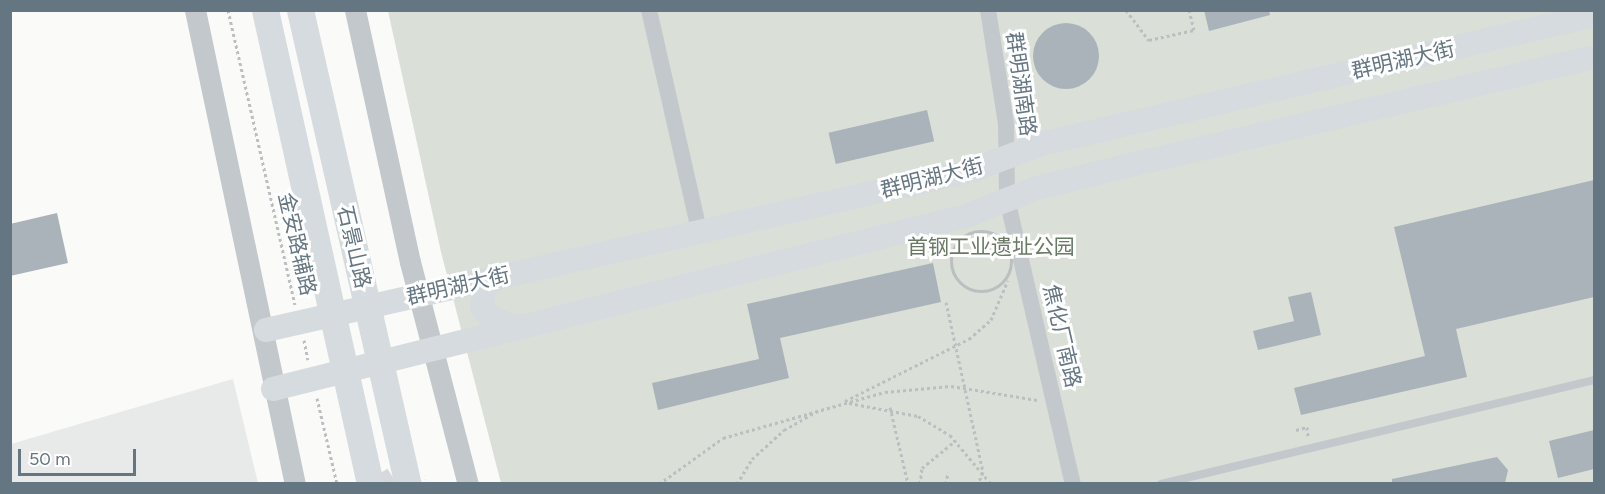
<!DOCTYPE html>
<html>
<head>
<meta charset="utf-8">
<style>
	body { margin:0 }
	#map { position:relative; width:1605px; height:494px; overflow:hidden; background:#fafaf8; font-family:Figtree,"Noto Sans SC",sans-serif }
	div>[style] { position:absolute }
	.built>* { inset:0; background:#e8e9e9 }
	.green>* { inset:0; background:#dadfd7 }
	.building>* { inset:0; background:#aab3b9; transform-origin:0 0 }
	.round { border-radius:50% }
	.tertiary-tunnel>* { height:21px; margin-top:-10.5px; transform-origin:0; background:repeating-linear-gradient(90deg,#d5d9db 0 21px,transparent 0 31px) }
	.path>* { height:3px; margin-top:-1.5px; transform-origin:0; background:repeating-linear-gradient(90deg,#bbbfc2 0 3px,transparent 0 6px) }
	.path>.ring { margin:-1.5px; padding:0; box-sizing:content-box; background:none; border:3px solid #bbbfc2; border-radius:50% }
	.service>* { height:8px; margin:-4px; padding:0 4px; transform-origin:4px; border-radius:4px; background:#c3c8cc }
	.minor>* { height:16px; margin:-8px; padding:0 8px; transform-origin:8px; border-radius:8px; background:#c3c8cc }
	.tertiary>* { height:21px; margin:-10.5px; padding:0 10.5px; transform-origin:10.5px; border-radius:10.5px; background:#c3c8cc }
	.secondary>* { height:24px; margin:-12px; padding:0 12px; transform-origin:12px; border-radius:12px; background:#d6dbdf }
	.primary>* { height:27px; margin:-13.5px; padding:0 13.5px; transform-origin:13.5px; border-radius:13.5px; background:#d6dbdf }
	span { translate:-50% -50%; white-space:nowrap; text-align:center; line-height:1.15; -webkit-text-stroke:6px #fff; paint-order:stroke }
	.street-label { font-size:21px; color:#657683 }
	.park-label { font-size:21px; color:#687a64 }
	.frame { position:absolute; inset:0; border:12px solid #657683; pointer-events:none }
	.scale { position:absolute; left:18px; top:449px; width:118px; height:27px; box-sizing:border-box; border:3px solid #657683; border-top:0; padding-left:8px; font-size:18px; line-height:21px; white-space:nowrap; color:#657683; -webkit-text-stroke:4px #fff; paint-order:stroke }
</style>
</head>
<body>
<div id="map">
	<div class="built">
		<div style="clip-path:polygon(233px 379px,258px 483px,11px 483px,11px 444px)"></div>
	</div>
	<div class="green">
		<div style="clip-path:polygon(388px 11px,1594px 11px,1594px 483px,501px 483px,441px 252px)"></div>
	</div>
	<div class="building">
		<div style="clip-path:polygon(1204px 10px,1269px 10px,1270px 15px,1209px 31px)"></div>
		<div class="round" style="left:1033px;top:23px;width:66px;height:66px"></div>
		<div style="left:927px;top:110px;width:32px;height:101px;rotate:77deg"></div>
		<div style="clip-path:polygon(1594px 180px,1594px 297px,1456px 329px,1467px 377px,1301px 415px,1294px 388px,1425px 356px,1394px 227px)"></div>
		<div style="clip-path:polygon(57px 213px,68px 263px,10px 276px,10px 224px)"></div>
		<div style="clip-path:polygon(933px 263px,941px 302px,780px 338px,789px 378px,658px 410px,652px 383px,759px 359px,747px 304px)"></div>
		<div style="clip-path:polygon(1311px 292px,1321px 335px,1258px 350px,1253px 331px,1294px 321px,1288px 297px)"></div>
		<div style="clip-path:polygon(1594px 430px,1594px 469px,1558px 478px,1549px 441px)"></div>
		<div style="clip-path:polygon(1497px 457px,1508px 470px,1505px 483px,1392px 483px,1392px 479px)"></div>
	</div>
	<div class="tertiary-tunnel">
		<div style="left:382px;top:484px;width:13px;rotate:-32deg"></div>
		<div style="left:393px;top:477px;width:31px;rotate:13deg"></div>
	</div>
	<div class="path">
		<div style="left:228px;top:10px;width:302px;rotate:77.2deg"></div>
		<div style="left:1126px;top:10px;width:38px;rotate:53deg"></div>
		<div style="left:1149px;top:40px;width:46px;rotate:-12.5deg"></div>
		<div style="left:1194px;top:30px;width:21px;rotate:-104deg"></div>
		<div class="ring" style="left:951px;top:231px;width:57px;height:57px"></div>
		<div style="left:946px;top:302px;width:174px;rotate:77.7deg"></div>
		<div style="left:983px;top:472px;width:13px;rotate:113deg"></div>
		<div style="left:304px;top:340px;width:20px;rotate:79deg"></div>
		<div style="left:317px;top:398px;width:88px;rotate:76.9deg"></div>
		<div style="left:845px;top:401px;width:139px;rotate:-26.6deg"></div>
		<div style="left:969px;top:339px;width:29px;rotate:-41deg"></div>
		<div style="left:991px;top:320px;width:43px;rotate:-67deg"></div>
		<div style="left:849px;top:403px;width:70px;rotate:10.7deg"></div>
		<div style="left:918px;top:416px;width:37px;rotate:31deg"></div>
		<div style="left:950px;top:435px;width:64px;rotate:50.1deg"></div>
		<div style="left:890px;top:407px;width:79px;rotate:76.8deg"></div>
		<div style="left:1296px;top:430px;width:11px;rotate:-15deg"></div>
		<div style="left:1307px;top:427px;width:9px;rotate:84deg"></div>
		<div style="left:659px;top:484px;width:79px;rotate:-35.7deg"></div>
		<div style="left:723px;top:438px;width:168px;rotate:-15.9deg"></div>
		<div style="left:885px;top:392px;width:66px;rotate:-5.2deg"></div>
		<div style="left:951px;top:386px;width:87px;rotate:9.2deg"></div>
		<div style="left:737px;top:484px;width:29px;rotate:-59deg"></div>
		<div style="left:752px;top:459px;width:43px;rotate:-42.2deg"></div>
		<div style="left:784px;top:430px;width:40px;rotate:-29.7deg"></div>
		<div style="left:920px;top:484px;width:16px;rotate:-83deg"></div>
		<div style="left:922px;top:468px;width:43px;rotate:-39.3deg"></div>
		<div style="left:946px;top:484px;width:12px;rotate:-81deg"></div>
	</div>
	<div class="service">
		<div style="left:1161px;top:484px;width:445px;rotate:-13.5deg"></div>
	</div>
	<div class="minor">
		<div style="left:649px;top:10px;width:230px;rotate:77.2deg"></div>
		<div style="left:988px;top:10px;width:115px;rotate:81deg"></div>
		<div style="left:1006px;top:124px;width:75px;rotate:89.2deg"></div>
		<div style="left:1007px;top:199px;width:293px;rotate:77deg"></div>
	</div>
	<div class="tertiary">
		<div style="left:195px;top:10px;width:484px;rotate:78.1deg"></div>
		<div style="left:355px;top:10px;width:258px;rotate:77.7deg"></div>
		<div style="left:410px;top:262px;width:229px;rotate:75.4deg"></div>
	</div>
	<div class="secondary">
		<div style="left:500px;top:275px;width:21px;rotate:141deg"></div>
		<div style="left:484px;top:288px;width:20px;rotate:96deg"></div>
		<div style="left:482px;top:308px;width:16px;rotate:45deg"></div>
		<div style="left:493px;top:319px;width:23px;rotate:20deg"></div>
		<div style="left:266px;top:330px;width:725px;rotate:-12.75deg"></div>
		<div style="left:973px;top:170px;width:73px;rotate:-20.9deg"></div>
		<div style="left:1041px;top:144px;width:568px;rotate:-13.13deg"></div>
		<div style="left:273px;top:389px;width:714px;rotate:-14.02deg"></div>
		<div style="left:966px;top:216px;width:76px;rotate:-21.5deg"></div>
		<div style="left:1037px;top:188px;width:101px;rotate:-13.8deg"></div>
		<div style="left:1135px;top:164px;width:471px;rotate:-13.1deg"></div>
	</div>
	<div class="primary">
		<div style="left:265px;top:10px;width:485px;rotate:77.5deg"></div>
		<div style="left:300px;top:10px;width:486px;rotate:77.2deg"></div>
	</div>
	<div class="street-label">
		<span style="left:1403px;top:60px;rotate:-13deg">群明湖大街</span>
		<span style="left:1021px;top:84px;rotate:82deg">群明湖南路</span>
		<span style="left:932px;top:178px;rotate:-14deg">群明湖大街</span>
		<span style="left:297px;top:244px;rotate:77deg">金安路辅路</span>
		<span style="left:354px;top:247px;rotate:77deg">石景山路</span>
		<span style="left:458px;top:286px;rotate:-13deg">群明湖大街</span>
		<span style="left:1062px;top:336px;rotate:77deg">焦化厂南路</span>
	</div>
	<div class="park-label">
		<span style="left:991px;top:247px">首钢工业遗址公园</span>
	</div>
	<div class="frame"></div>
	<div class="scale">50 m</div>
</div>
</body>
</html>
